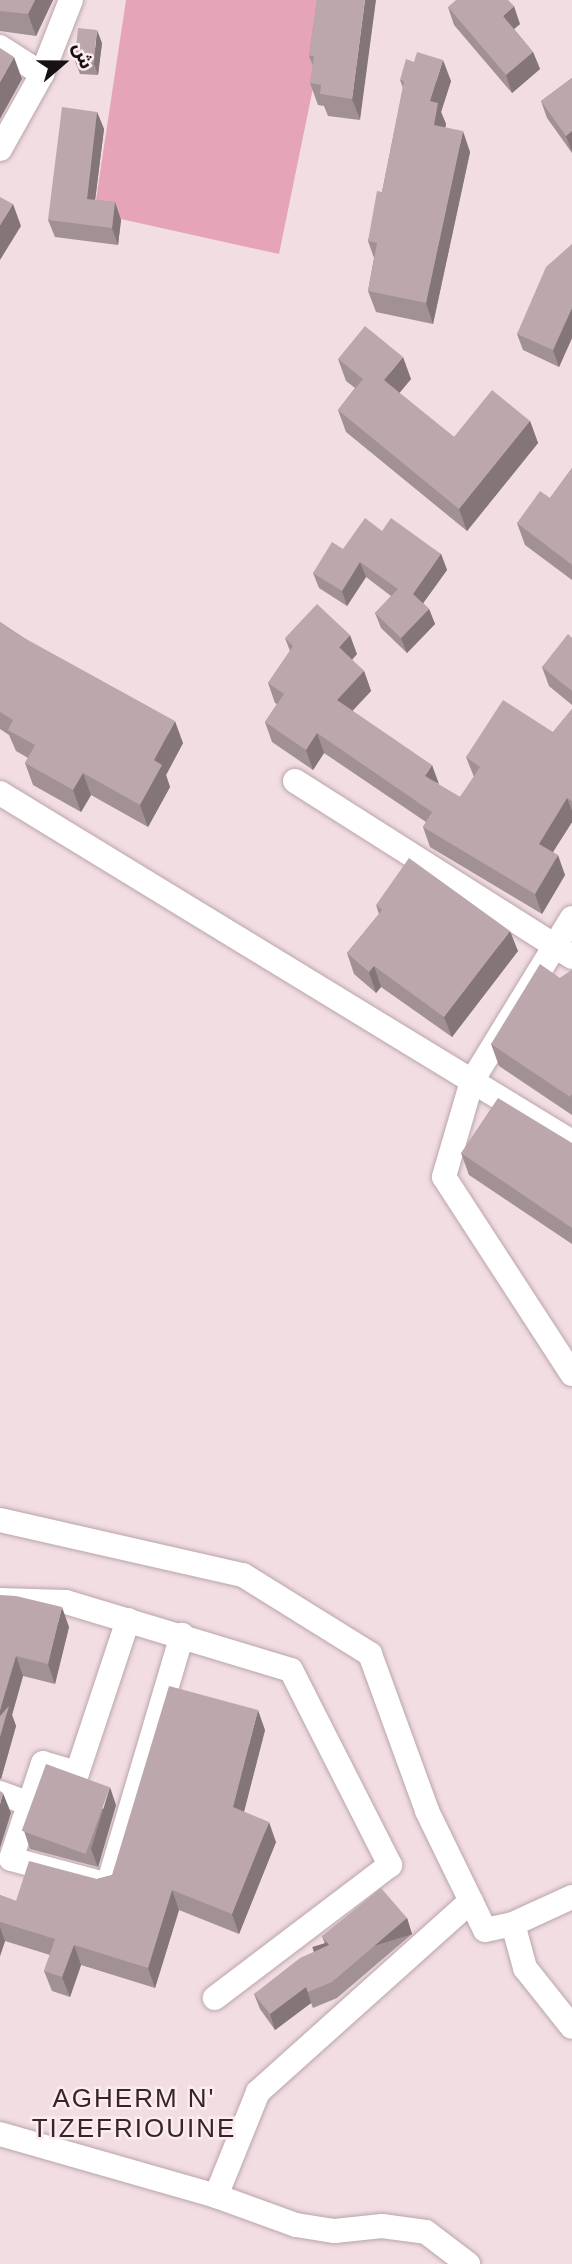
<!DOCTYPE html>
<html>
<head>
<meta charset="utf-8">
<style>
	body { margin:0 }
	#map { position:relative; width:572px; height:2264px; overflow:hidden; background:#f2dde2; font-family:Arial,"Noto Sans Arabic",sans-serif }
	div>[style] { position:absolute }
	.green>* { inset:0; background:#e5a4b7 }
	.roads { filter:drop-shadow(0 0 2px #b9a5aa) drop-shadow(0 0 2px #b9a5aa) }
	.street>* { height:24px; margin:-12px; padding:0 12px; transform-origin:12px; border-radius:12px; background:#fff }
	.wall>* { inset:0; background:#a19094 }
	.shaded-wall>* { inset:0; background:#837578; transform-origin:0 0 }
	.building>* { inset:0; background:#bba7ac; transform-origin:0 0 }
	span { translate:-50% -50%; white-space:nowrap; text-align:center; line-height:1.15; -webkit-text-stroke:5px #fcebef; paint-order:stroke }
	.neighbourhood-label { font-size:26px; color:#35252a; letter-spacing:2px }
	.north { position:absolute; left:28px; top:28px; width:70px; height:70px; -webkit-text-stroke:5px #fcebef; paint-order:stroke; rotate:70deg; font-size:19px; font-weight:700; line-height:28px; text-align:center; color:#181113 }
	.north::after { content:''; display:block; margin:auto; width:24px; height:32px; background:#181113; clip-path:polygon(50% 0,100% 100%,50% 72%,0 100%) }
</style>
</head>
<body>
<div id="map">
	<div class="green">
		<div style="clip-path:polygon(126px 0,331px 0,279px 254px,94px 213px)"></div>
	</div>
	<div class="roads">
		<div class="street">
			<div style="left:0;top:47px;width:50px;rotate:32.7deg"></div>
			<div style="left:42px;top:74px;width:86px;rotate:119.2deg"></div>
			<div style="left:42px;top:74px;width:79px;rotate:-68.6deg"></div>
			<div style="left:295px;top:781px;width:328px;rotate:32.4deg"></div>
			<div style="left:0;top:793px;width:553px;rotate:31.39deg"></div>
			<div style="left:472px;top:1081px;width:191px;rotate:-58.5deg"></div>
			<div style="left:572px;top:1142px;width:117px;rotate:-148.6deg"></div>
			<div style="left:472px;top:1081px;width:100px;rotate:106.3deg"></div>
			<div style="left:444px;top:1177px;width:235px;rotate:57deg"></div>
			<div style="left:0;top:1520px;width:249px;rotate:12.8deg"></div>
			<div style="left:243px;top:1575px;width:150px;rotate:31.9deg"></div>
			<div style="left:370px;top:1654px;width:167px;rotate:70deg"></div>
			<div style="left:427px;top:1811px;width:132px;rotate:64deg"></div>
			<div style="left:485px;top:1930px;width:29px;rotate:-12deg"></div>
			<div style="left:513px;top:1924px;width:65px;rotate:-24.6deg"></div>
			<div style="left:0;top:1600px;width:66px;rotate:1.7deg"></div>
			<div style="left:66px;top:1602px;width:235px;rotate:16.8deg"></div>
			<div style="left:291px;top:1670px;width:219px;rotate:63.1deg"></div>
			<div style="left:390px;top:1865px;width:220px;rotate:142.8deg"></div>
			<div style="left:128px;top:1620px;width:161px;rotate:108.4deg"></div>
			<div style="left:77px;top:1773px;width:35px;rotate:-164deg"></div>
			<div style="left:43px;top:1763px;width:101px;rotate:108.4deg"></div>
			<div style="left:11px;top:1859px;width:100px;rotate:15deg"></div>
			<div style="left:108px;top:1885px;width:261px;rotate:-73.5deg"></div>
			<div style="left:0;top:1793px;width:32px;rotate:20deg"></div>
			<div style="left:513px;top:1924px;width:46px;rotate:74.7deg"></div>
			<div style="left:525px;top:1968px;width:75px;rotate:51.5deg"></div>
			<div style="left:0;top:2134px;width:225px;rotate:16deg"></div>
			<div style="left:216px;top:2196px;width:85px;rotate:19.9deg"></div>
			<div style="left:296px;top:2225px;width:39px;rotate:9deg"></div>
			<div style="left:335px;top:2231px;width:47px;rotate:-6.1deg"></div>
			<div style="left:382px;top:2226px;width:44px;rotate:7.8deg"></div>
			<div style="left:426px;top:2232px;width:53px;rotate:37.3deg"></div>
			<div style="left:216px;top:2196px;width:112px;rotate:-68deg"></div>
			<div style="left:258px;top:2092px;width:286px;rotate:-41.9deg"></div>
		</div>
	</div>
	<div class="wall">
		<div style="clip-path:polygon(0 0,53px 0,36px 36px,0 31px)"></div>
		<div style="clip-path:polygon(317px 0,360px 120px,328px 116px,324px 106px,318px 105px,310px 83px,313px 66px,309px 56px)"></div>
		<div style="clip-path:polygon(448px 7px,520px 24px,514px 29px,533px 52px,540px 69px,512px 93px,454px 25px)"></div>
		<div style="clip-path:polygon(102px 43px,98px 75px,80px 74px,75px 61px)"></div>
		<div style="clip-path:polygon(572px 78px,572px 153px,547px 118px,541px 101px)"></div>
		<div style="clip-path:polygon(400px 80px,451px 81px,441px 112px,446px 124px,445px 128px,470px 152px,433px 324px,376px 312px,368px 291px,374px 258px,368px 241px,382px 192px,403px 88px)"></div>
		<div style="clip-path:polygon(97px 112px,104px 129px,95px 200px,115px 202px,121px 220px,118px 245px,55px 237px,48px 220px)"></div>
		<div style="clip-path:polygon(572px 244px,572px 338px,559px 367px,523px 350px,517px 334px)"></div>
		<div style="clip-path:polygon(338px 359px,411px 379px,399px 393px,454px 437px,530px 421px,538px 443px,467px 531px,346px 432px,338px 410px,355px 388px,346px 381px)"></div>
		<div style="clip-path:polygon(572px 468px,572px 580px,525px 545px,517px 523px,550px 498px)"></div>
		<div style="clip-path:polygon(382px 531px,441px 554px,447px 570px,423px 603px,429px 609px,435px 624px,407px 653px,381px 628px,375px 613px,391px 596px,366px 577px,347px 606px,319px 588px,313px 573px,343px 549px)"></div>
		<div style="clip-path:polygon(0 622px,183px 743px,166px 775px,170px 787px,148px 827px,91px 795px,81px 812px,33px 785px,25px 763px,28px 758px,16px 751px,9px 735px,0 729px)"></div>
		<div style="clip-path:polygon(285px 638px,357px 654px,352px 660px,364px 671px,371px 691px,352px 711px,439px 785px,460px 797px,474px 777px,466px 757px,553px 732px,572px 709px,572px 822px,553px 852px,565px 875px,542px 914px,430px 847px,423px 827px,426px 822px,324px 753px,313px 770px,272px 742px,265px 722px,277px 704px,275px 703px,268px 683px,290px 651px)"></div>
		<div style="clip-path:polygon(572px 638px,572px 705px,549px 686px,542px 667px)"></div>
		<div style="clip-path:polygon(376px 905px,518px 951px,452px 1037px,381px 987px,376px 993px,354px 974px,347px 953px,379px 914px)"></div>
		<div style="clip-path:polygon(572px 970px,572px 1115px,499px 1066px,491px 1044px,560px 978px)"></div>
		<div style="clip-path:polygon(572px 1143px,572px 1244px,469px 1175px,461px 1153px)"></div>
		<div style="clip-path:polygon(0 1595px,69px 1627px,55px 1684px,23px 1676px,12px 1715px,16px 1726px,1px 1779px)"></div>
		<div style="clip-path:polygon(265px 1730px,244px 1812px,276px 1842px,239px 1934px,179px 1910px,155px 1988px,81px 1965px,70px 1997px,52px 1991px,44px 1971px,50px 1955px,5px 1941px,0 1956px,0 1895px,16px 1901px,112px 1875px)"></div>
		<div style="clip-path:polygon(116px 1805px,98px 1867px,30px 1849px,24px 1831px)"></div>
		<div style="clip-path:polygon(407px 1918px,412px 1934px,337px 1998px,313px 2008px,311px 2003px,275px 2030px,260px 2009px,254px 1994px,326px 1947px,322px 1936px)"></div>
	</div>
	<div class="shaded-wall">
		<div style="clip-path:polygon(35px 0,53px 0,36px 36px,28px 14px)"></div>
		<div style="clip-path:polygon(365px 0,376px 0,360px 120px,352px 99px)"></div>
		<div style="clip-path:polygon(514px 6px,520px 24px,509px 33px,503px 16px)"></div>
		<div style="clip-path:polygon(97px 30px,102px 43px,98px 75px,94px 63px)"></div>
		<div style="clip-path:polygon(533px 52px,540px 69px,512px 93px,506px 75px)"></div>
		<div style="clip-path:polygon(14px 57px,22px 79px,0 119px,0 82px)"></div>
		<div style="clip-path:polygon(443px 60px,451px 81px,441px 112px,446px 124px,441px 146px,434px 125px,430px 101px)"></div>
		<div style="clip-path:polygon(97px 112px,104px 129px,93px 217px,87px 199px)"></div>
		<div style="clip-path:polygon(463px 131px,470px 152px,433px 324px,426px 303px)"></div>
		<div style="clip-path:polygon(572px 131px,572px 152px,566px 136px)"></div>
		<div style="clip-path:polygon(115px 202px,121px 220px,118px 245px,112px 228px)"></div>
		<div style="clip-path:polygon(13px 204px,21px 226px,0 260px,0 225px)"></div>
		<div style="clip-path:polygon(572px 308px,572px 338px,559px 367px,553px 350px)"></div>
		<div style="clip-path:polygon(403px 357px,411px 379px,392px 402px,384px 380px)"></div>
		<div style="clip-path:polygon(530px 421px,538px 443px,467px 531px,459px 509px)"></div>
		<div style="clip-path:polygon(441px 554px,447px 570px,419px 609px,413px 594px)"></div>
		<div style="clip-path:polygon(360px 562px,366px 577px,347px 606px,342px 591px)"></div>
		<div style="clip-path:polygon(429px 609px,435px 624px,407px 653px,401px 638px)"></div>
		<div style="clip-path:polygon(350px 635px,357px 654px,346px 666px,339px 647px)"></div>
		<div style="clip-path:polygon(364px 671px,371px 691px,344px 720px,337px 700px)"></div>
		<div style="clip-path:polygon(175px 721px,183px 743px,166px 775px,170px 787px,148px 827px,140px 805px,154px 760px)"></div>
		<div style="clip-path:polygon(317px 733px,324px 753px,313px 770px,306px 750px)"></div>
		<div style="clip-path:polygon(432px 765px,439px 784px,425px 776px)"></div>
		<div style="clip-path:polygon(83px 773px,91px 795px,81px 812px,73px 790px)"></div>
		<div style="clip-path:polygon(567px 798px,572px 811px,572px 822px,546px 863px,539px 844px)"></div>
		<div style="clip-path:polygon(558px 855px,565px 875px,542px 914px,535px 894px)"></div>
		<div style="clip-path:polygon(510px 931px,518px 951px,452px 1037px,444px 1017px)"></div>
		<div style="clip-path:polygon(374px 966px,381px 987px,376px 993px,369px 972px)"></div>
		<div style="clip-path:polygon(62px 1607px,69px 1627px,55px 1684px,48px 1664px)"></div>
		<div style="clip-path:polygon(16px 1656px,23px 1676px,12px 1715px,16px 1726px,1px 1779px,0 1779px,0 1710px)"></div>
		<div style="clip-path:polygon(258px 1710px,265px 1730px,240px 1827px,233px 1807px)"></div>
		<div style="clip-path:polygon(110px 1787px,116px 1805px,98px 1867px,91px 1849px)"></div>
		<div style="clip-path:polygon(3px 1793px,11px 1813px,0 1848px,0 1804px)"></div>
		<div style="clip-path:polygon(269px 1822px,276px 1842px,239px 1934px,232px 1914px)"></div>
		<div style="clip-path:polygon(172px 1890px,179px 1910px,155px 1988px,148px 1968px)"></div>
		<div style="left:407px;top:1918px;width:17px;height:99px;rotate:73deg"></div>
		<div style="clip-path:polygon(0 1927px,5px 1941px,0 1956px)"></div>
		<div style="clip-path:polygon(74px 1945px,81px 1965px,70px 1997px,62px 1977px)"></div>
		<div style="clip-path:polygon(306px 1987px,311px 2003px,275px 2030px,270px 2014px)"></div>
	</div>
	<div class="building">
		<div style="clip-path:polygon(0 0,35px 0,28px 14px,0 11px)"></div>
		<div style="clip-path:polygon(317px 0,365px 0,352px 99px,320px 94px,321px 85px,310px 83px,314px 56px,309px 56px)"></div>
		<div style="clip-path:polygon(456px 0,508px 0,514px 6px,503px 16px,533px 52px,506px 75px,448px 7px)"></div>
		<div style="left:78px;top:28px;width:19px;height:33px;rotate:6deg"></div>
		<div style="clip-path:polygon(0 48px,14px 57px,0 82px)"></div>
		<div style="clip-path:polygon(417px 52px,443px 60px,430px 101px,438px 103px,434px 125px,463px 131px,426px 303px,368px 291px,377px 243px,368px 241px,377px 191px,382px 192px,404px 81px,400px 80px,406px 59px,414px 62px)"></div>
		<div style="clip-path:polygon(572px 78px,572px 131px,566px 136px,541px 101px)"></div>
		<div style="clip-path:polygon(62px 107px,97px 112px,87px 199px,115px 202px,112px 228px,48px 220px)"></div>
		<div style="clip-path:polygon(0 197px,13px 204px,0 225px)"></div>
		<div style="clip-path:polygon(572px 244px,572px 308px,553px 350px,517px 334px,546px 267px)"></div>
		<div style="clip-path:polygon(365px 326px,403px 357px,384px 380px,454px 437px,492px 390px,530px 421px,459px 509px,338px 410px,363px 379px,338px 359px)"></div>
		<div style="clip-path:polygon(572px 468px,572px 565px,517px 523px,540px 491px,550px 498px)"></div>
		<div style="clip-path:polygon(365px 518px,382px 531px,391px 518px,441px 554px,413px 594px,429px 609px,401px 638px,375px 613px,398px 589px,360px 562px,342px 591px,313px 573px,332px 542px,343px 549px)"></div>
		<div style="clip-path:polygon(317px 604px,350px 635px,339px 647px,364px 671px,337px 700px,432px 765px,425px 776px,460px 797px,480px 767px,466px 757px,503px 700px,553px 732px,572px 709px,572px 801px,567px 798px,539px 844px,558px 855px,535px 894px,423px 827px,432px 812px,317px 733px,306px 750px,265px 722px,284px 694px,268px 683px,293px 646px,285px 638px)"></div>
		<div style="clip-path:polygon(0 622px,17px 634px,175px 721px,154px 760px,162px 765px,140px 805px,83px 773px,73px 790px,25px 763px,35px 745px,8px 730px,13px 720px,0 712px)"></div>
		<div style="clip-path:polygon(568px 634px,572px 638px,572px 691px,542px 667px)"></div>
		<div style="clip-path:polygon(409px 858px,510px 931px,444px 1017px,374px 966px,369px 972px,347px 953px,382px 910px,376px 905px)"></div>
		<div style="clip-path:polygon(540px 964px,560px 978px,572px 970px,572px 1094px,570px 1097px,491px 1044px)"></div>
		<div style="clip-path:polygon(498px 1098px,572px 1143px,572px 1228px,461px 1153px)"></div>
		<div style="clip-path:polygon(0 1595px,16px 1596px,62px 1607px,48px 1664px,16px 1656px,0 1710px)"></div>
		<div style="clip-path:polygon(169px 1686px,258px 1710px,233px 1807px,269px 1822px,232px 1914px,172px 1890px,148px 1968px,74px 1945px,62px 1977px,44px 1971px,55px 1939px,0 1922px,0 1895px,16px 1901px,29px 1861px,97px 1879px,112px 1875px)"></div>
		<div style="clip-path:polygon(9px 1706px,0 1737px,0 1716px)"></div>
		<div style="left:46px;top:1764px;width:68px;height:71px;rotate:20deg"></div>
		<div style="clip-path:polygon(0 1791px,3px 1793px,0 1804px)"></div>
		<div style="clip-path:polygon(381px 1888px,407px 1918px,332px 1982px,308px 1992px,306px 1987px,270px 2014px,254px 1994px,300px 1958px,329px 1945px,322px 1936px)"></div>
	</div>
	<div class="neighbourhood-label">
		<span style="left:134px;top:2114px">AGHERM N'<br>TIZEFRIOUINE</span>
	</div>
	<div class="north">ش</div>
</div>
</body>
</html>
